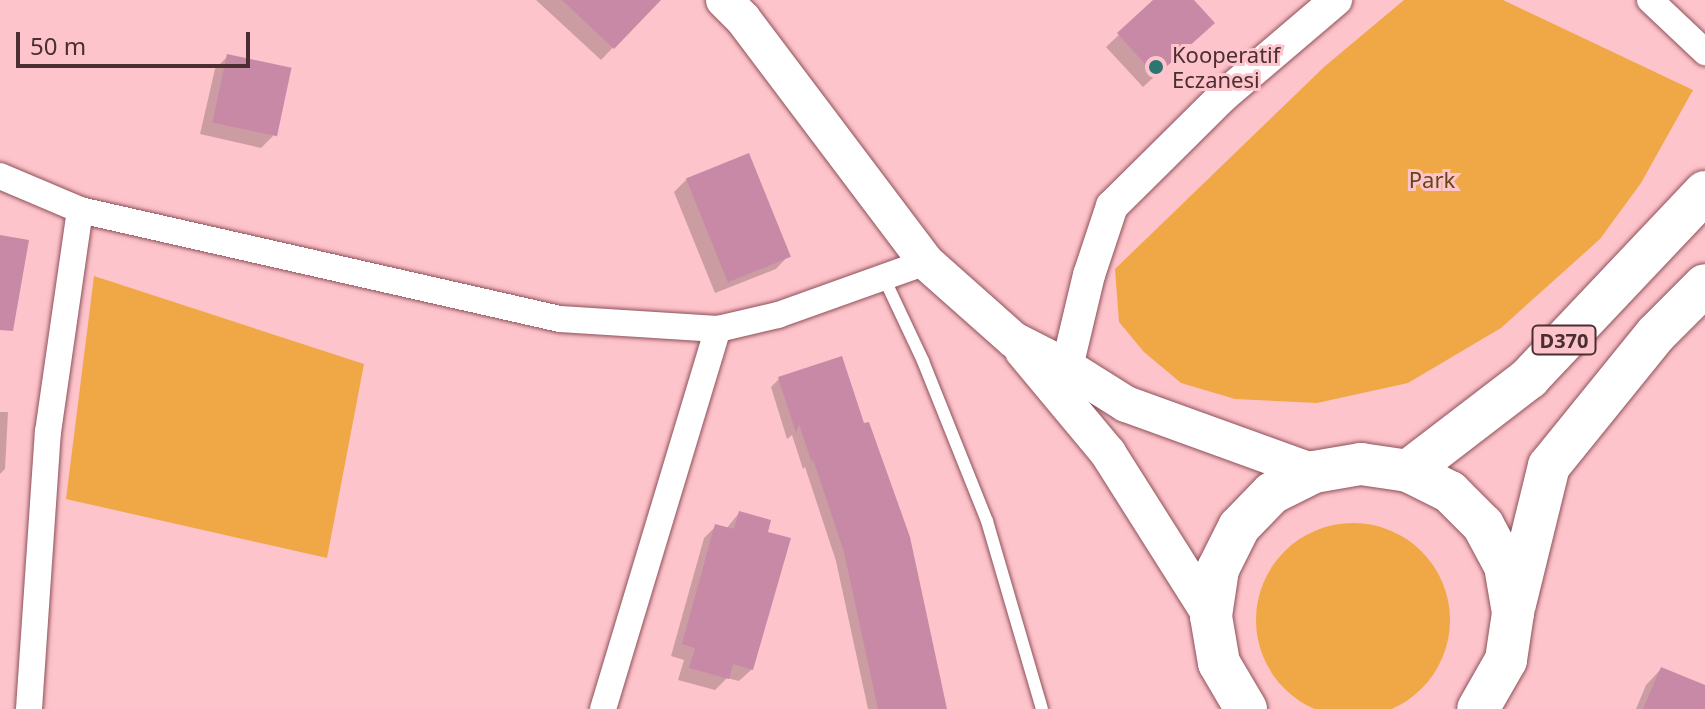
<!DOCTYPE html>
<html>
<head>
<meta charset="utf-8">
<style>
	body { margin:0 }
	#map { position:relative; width:1705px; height:709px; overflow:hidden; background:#fec4cb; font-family:"Noto Sans",sans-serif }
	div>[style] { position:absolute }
	.green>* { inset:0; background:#f0a746 }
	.round { border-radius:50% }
	.shadow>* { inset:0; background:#0003 }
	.building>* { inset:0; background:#c789a5; transform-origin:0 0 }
	.roads { filter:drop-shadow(0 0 2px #8e5059) drop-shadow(0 0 2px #8e5059) }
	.service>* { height:12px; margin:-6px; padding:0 6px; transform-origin:6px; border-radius:6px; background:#fff }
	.minor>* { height:26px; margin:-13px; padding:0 13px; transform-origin:13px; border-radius:13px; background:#fff }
	.tertiary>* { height:32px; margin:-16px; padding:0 16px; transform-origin:16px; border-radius:16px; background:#fff }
	.secondary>* { height:36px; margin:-18px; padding:0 18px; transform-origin:18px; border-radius:18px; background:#fff }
	.trunk>* { height:42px; margin:-21px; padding:0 21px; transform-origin:21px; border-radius:21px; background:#fff }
	.dots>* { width:22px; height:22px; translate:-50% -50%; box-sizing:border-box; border:4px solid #fec4cb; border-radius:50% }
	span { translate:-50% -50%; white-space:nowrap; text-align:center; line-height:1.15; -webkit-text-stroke:6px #fec4cb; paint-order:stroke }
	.shield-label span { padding:2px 6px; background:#fec4cb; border:2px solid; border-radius:6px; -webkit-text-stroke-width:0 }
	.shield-label { font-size:20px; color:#4a2e32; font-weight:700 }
	.poi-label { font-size:22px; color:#4a2e32 }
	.left { translate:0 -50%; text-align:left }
	.park-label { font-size:22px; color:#684517 }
	.scale { position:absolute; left:16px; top:32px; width:234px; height:36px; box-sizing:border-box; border:4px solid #4a2e32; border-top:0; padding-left:10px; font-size:24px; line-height:28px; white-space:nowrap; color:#4a2e32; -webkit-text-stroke:6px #fec4cb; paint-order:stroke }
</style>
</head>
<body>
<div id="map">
	<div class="green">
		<div style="clip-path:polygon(1404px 0,1503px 0,1693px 90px,1641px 183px,1600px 239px,1501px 328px,1408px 383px,1317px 403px,1235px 399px,1181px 383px,1144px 352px,1119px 322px,1115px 269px,1324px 67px)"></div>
		<div style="clip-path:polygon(94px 276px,364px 364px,327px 558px,66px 499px)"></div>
		<div class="round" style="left:1256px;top:523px;width:194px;height:194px"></div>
	</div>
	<div class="shadow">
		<div style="clip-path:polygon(536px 0,657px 0,657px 1px,601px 60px)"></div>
		<div style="clip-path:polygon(1156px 0,1191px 0,1200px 35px,1143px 87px,1106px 47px)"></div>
		<div style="clip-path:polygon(228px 56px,273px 136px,261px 148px,200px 134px,215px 69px)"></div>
		<div style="clip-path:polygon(687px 179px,788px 256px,776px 269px,715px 293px,674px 192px)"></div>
		<div style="clip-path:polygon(779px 379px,945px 709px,868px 709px,836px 561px,805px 467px,803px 469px,792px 435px,787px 439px,771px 387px)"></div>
		<div style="clip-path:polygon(0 412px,8px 412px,5px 469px,0 474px)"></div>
		<div style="clip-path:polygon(739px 513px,752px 669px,739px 681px,727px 678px,715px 690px,678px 680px,684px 660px,671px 656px,704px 538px,716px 526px,726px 529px)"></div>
		<div style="clip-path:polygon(1661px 669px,1705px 687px,1705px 709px,1636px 709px,1646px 685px)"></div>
	</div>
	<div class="building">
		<div style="clip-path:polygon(562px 0,661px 0,614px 49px)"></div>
		<div style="clip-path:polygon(1153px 0,1194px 0,1215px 23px,1156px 76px,1117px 33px)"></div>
		<div style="left:227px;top:54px;width:66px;height:70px;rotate:12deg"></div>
		<div style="left:749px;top:153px;width:112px;height:68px;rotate:68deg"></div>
		<div style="clip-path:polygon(0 235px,29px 240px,13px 331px,0 330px)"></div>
		<div style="clip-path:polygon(842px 356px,864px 423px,869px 422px,910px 537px,947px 709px,878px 709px,844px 552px,813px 459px,812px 463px,799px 424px,796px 433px,778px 377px)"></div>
		<div style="clip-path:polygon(739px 511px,771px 520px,768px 532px,791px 538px,753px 670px,733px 664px,729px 679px,689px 668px,695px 648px,682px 644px,715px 524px,734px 529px)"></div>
		<div style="clip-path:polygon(1661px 667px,1705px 685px,1705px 709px,1643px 709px)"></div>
	</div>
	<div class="roads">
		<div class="service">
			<div style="left:884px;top:278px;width:92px;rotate:64.8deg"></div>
			<div style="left:923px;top:361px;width:172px;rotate:68.2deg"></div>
			<div style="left:987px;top:521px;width:196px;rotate:73.7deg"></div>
		</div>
		<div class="minor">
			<div style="left:1650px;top:0;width:76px;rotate:43.4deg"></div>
			<div style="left:0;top:176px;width:87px;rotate:23deg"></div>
			<div style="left:80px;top:210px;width:492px;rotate:12.8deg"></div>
			<div style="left:560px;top:319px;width:158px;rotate:3.6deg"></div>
			<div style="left:718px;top:329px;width:62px;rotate:-13.1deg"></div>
			<div style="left:778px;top:315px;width:157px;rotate:-19.7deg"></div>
			<div style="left:29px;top:709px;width:278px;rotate:-86.1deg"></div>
			<div style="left:48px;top:432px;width:224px;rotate:-81.8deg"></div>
			<div style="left:603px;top:709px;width:397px;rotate:-73.2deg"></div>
		</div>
		<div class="tertiary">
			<div style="left:1077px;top:389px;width:24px;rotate:-114deg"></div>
			<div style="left:1067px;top:367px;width:95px;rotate:-76.6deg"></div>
			<div style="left:1089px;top:275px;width:73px;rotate:-71.6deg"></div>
			<div style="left:1112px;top:206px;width:155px;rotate:-44.7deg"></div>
			<div style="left:1222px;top:97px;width:150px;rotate:-40.4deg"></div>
		</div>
		<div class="secondary">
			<div style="left:724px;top:0;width:27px;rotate:45deg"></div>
			<div style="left:743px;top:19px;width:304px;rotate:53deg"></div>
			<div style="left:926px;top:262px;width:118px;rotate:41.6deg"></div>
			<div style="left:1014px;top:340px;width:59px;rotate:27deg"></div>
			<div style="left:1067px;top:367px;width:70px;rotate:32.1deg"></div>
			<div style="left:1126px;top:404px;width:200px;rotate:19.9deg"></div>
			<div style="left:1023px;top:351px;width:133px;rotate:50.2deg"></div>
			<div style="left:1108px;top:453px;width:193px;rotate:57.7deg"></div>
		</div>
		<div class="trunk">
			<div style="left:1408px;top:471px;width:153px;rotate:-37.5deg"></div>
			<div style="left:1529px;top:378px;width:256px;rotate:-46.6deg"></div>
			<div style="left:1515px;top:604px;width:142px;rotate:-76.2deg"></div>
			<div style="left:1549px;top:466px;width:170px;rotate:-51deg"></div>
			<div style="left:1656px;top:334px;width:69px;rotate:-45deg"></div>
			<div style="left:1246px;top:709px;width:53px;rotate:-120.4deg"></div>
			<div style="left:1219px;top:663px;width:48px;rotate:-99.7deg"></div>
			<div style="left:1211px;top:616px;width:48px;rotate:-81.5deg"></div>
			<div style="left:1218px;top:569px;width:47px;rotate:-63.4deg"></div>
			<div style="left:1239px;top:527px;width:47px;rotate:-45.9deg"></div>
			<div style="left:1272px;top:493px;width:47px;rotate:-26.6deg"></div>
			<div style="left:1314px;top:472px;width:48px;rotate:-9.7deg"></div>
			<div style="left:1361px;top:464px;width:48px;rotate:8.5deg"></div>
			<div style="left:1408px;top:471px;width:47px;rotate:26.6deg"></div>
			<div style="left:1450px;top:492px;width:47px;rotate:45deg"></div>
			<div style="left:1483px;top:525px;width:47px;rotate:61.8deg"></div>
			<div style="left:1505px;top:566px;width:48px;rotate:80.3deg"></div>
			<div style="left:1513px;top:613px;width:48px;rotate:98.5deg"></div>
			<div style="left:1506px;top:660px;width:56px;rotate:119.7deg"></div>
		</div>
	</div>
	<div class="dots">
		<div style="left:1156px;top:67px;background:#2c7571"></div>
	</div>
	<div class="shield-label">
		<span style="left:1564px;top:340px">D370</span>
	</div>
	<div class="poi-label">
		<span class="left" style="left:1172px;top:67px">Kooperatif<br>Eczanesi</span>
	</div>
	<div class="park-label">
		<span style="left:1432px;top:180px">Park</span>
	</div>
	<div class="scale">50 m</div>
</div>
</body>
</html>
